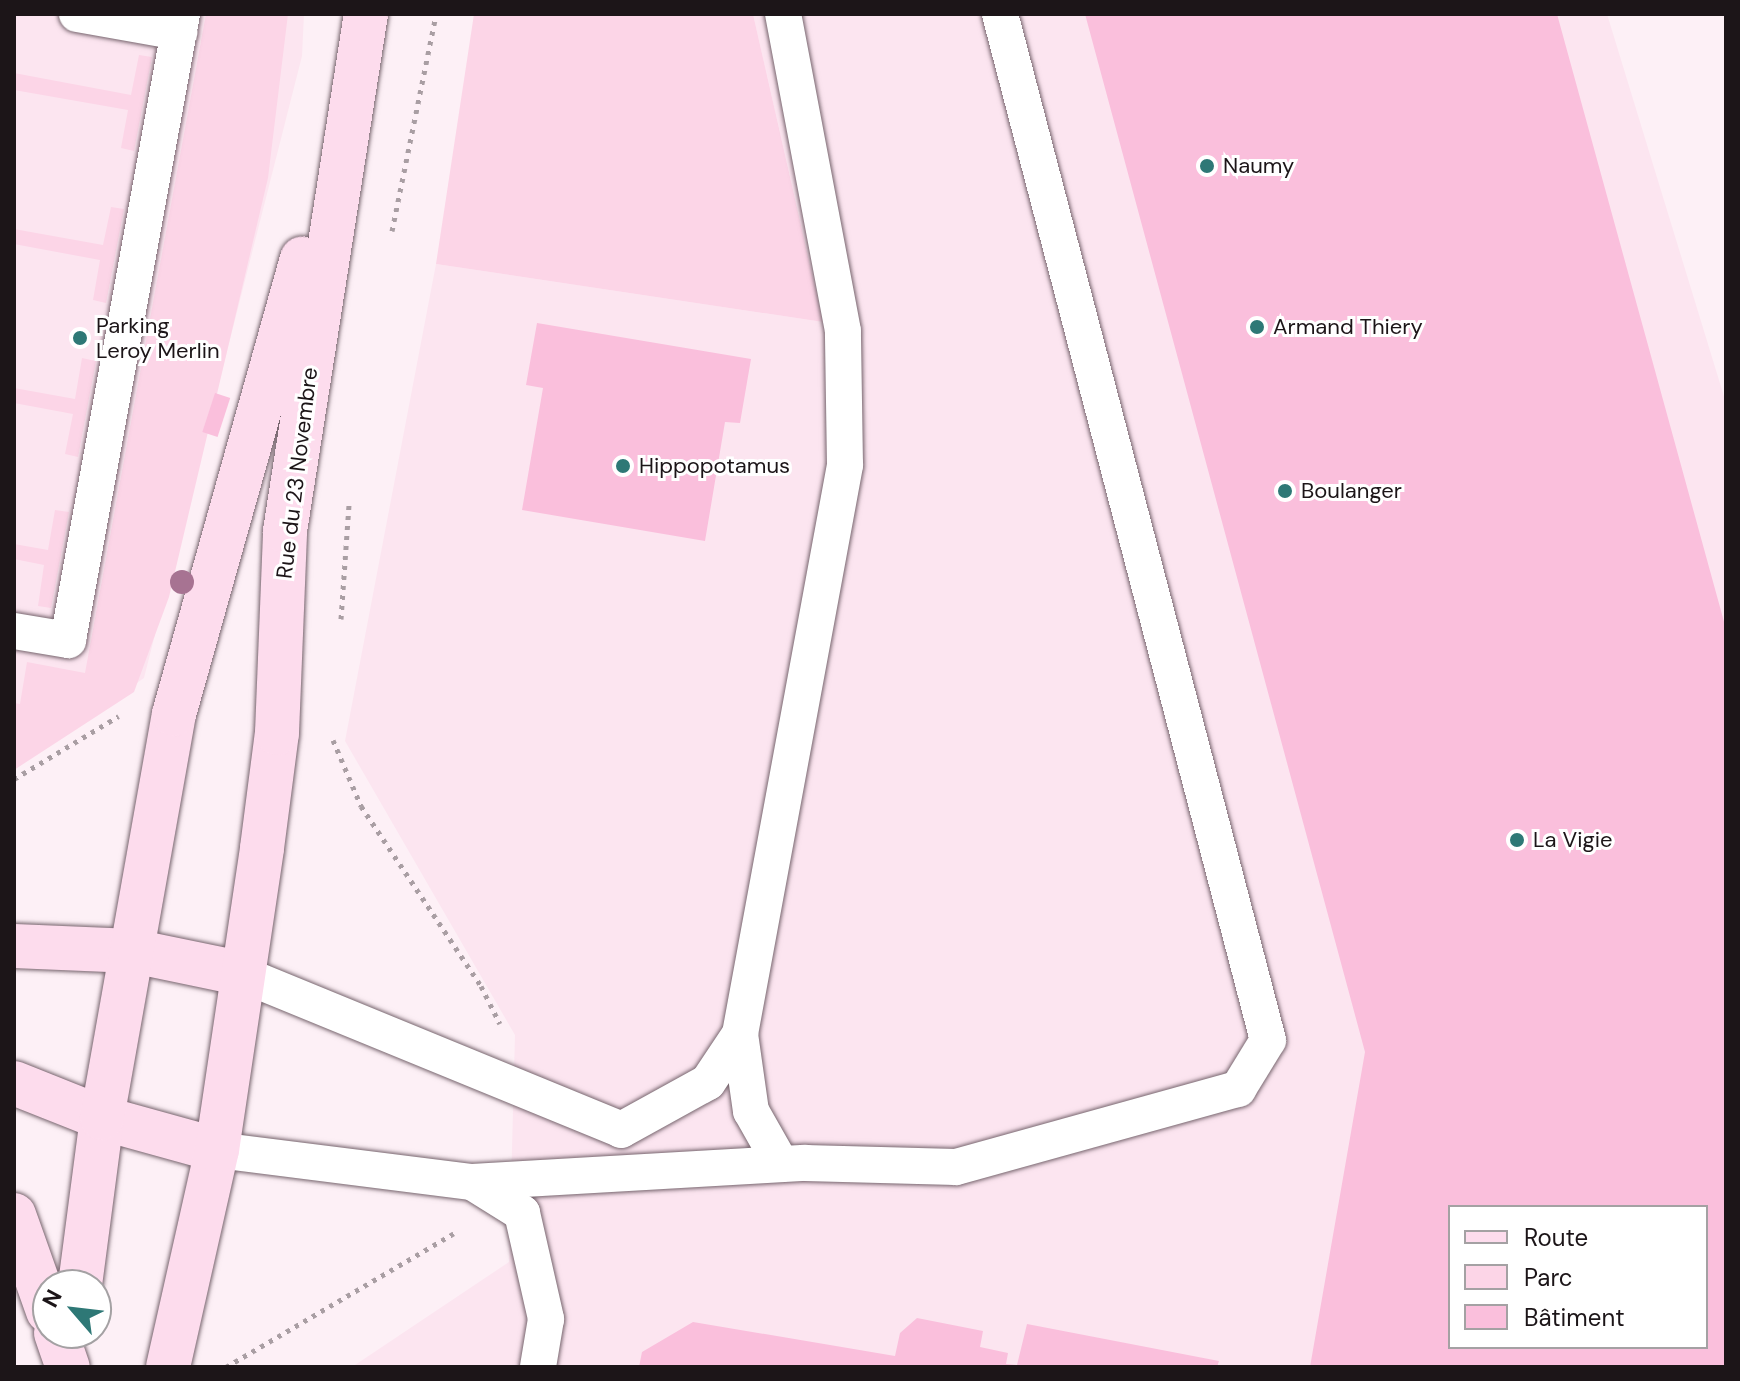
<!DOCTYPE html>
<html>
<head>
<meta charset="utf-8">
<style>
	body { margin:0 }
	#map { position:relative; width:1740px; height:1381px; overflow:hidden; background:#fdf0f6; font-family:"DM Sans",sans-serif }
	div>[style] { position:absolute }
	.built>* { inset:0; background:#fce5f0 }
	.green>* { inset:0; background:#fcd5e7 }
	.building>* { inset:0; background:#fabfdc; transform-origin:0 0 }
	.path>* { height:5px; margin-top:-2.5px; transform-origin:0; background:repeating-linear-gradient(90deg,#a99ea3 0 4px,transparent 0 10px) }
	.roads { filter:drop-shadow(0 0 2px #77656e) drop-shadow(0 0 2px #77656e) }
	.lane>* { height:36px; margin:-18px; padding:0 18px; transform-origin:18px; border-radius:18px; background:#fff }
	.secondary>* { height:44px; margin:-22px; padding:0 22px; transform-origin:22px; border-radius:22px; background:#fddced }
	.trees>* { width:24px; height:24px; margin:-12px; border-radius:50%; background:#a77392 }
	.dots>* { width:22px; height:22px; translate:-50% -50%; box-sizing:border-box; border:4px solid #fff; border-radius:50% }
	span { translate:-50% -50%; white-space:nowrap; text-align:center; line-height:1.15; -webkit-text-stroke:6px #fff; paint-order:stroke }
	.poi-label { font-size:22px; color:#1c1518 }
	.left { translate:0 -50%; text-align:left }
	.street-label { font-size:22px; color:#1c1518 }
	.frame { position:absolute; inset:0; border:16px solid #1c1518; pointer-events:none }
	.legend { position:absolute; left:1448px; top:1205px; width:260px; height:144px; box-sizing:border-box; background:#fff; border:2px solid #a4a1a3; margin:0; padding:10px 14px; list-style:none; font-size:24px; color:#1c1518 }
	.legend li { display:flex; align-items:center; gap:16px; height:40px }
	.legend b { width:40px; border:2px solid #a4a1a3 }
	.north { position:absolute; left:32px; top:1269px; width:80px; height:80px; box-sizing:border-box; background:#fff; border:2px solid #a4a1a3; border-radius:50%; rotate:298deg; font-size:22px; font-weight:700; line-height:32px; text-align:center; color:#1c1518 }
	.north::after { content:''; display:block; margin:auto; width:28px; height:36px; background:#2e7876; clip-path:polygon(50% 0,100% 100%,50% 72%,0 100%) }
</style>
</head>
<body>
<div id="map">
	<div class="built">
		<div style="clip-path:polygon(14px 14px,304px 14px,302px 56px,144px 678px,14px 769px)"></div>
		<div style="clip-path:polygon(evenodd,753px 14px,1607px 14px,1726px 403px,1726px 1367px,352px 1367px,509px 1262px,515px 1035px,345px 741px,436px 264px,823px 322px,753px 14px,1450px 1207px,1706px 1207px,1706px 1347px,1450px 1347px,1450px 1207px)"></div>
	</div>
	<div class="green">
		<div style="clip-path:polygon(206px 14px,288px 14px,268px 178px,169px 597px,134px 692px,14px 770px,14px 703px,20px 704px,27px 662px,85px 673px)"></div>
		<div style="clip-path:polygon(474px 14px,753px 14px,823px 322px,436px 264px)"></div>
		<div style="clip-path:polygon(139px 55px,152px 57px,134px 151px,121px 148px,128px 110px,14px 90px,14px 73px,131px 95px)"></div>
		<div style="clip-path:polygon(111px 207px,124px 209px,106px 303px,93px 300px,100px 260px,14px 244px,14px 229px,103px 245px)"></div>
		<div style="clip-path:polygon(82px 358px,96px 361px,78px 457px,65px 454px,73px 414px,14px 403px,14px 388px,75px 399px)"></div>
		<div style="clip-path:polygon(55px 510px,69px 512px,51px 608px,38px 606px,44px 565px,14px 559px,14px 544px,48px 550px)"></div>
	</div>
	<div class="building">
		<div style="clip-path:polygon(evenodd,1085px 14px,1557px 14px,1726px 629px,1726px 1367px,1310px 1367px,1365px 1052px,1085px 14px,1450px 1207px,1706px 1207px,1706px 1347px,1450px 1347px,1450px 1207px)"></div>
		<div style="clip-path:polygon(537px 323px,751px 359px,740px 423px,725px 422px,705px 541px,522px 510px,543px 388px,526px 385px)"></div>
		<div style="left:215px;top:393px;width:16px;height:41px;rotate:18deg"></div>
		<div style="clip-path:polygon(917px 1318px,983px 1331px,980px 1347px,1008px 1353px,1006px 1364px,1017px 1365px,1027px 1324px,1219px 1361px,1217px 1367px,639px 1367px,642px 1352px,693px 1322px,895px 1356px,900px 1333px)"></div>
	</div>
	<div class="path">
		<div style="left:392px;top:231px;width:221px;rotate:-78.5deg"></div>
		<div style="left:341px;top:619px;width:114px;rotate:-86deg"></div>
		<div style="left:333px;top:740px;width:72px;rotate:67deg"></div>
		<div style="left:361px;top:806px;width:216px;rotate:56.3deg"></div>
		<div style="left:481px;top:986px;width:42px;rotate:63.4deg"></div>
		<div style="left:14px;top:779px;width:122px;rotate:-31deg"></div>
		<div style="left:226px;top:1367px;width:264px;rotate:-30.4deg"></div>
	</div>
	<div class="roads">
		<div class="lane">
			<div style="left:77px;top:14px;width:104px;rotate:10deg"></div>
			<div style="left:14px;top:631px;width:55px;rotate:9.5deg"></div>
			<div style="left:68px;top:640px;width:636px;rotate:-79.68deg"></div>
			<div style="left:239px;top:973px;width:413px;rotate:22.3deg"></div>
			<div style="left:621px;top:1130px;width:99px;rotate:-28.9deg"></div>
			<div style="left:708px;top:1082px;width:58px;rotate:-56.3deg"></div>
			<div style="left:740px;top:1034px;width:579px;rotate:-79.54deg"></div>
			<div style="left:845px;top:465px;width:134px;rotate:-90.9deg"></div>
			<div style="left:843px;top:331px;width:323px;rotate:-100.7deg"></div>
			<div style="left:740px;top:1034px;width:78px;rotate:81.9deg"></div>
			<div style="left:751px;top:1111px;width:61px;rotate:60.5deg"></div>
			<div style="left:217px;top:1150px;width:257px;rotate:7.2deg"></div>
			<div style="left:472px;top:1182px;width:334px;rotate:-3.3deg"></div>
			<div style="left:805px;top:1163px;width:151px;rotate:1.5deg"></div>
			<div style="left:956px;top:1167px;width:293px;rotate:-15.5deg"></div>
			<div style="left:1238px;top:1089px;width:57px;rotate:-58.5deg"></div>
			<div style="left:1268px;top:1040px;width:1060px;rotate:-104.64deg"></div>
			<div style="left:472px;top:1182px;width:59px;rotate:31.8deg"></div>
			<div style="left:522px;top:1213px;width:109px;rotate:77.2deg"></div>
			<div style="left:546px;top:1319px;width:49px;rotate:99.5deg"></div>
		</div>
		<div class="secondary">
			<div style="left:14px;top:946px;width:119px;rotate:2.4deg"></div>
			<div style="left:133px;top:951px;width:108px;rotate:11.7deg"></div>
			<div style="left:14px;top:1083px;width:95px;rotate:21.7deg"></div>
			<div style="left:102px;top:1118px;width:119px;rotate:15.5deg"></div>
			<div style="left:14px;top:1215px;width:102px;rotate:70.5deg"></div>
			<div style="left:80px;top:1285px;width:168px;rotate:-82.5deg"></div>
			<div style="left:102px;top:1118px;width:410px;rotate:-79.9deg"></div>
			<div style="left:174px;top:714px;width:473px;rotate:-74.3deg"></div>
			<div style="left:56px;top:1333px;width:36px;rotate:71deg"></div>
			<div style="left:168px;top:1367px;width:222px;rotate:-77.3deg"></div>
			<div style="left:217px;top:1150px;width:305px;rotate:-81.5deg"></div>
			<div style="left:262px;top:848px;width:116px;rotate:-82.6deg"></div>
			<div style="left:277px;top:733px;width:202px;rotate:-87.7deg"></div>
			<div style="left:285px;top:531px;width:523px;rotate:-81.1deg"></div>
		</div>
	</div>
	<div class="trees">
		<div style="left:182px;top:582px"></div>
	</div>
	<div class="dots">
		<div style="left:1207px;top:166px;background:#2e7876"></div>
		<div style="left:1257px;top:327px;background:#2e7876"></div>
		<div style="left:80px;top:338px;background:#2e7876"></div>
		<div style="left:623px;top:466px;background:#2e7876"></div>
		<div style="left:1285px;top:491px;background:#2e7876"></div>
		<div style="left:1517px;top:840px;background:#2e7876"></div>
	</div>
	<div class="poi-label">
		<span class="left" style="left:1223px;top:166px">Naumy</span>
		<span class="left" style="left:96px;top:338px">Parking<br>Leroy Merlin</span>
		<span class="left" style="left:1273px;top:327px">Armand Thiery</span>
		<span class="left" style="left:639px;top:466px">Hippopotamus</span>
		<span class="left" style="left:1301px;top:491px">Boulanger</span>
		<span class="left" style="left:1533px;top:840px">La Vigie</span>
	</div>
	<div class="street-label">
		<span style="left:297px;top:473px;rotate:-83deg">Rue du 23 Novembre</span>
	</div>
	<div class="frame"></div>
	<ul class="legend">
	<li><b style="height:10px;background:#fddced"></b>Route</li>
	<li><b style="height:22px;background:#fcd5e7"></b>Parc</li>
	<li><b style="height:22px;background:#fabfdc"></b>Bâtiment</li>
	</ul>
	<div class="north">N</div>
</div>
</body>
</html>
